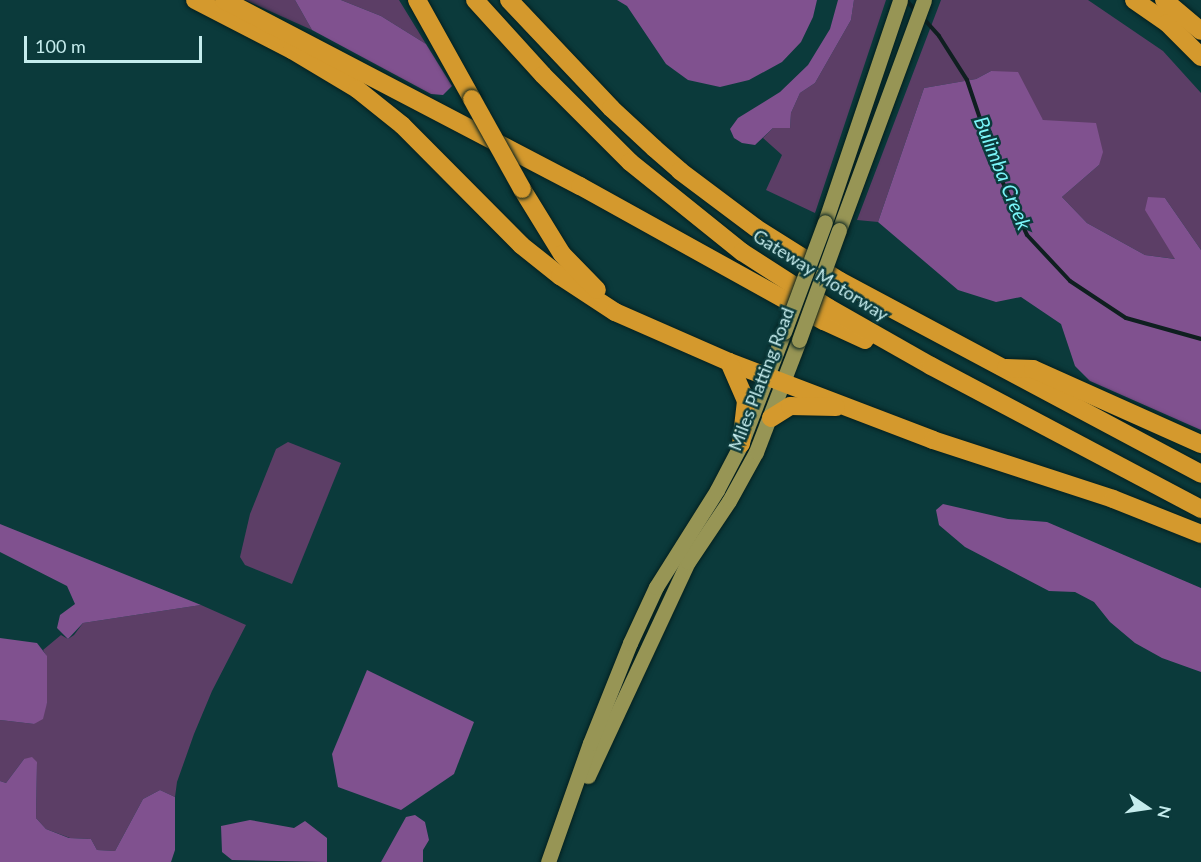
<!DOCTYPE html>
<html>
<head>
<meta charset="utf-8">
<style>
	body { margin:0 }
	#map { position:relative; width:1201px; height:862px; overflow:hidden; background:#0b3a3b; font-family:Lato,sans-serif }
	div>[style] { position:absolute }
	.green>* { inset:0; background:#5c3e66 }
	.forest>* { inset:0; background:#80518f }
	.stream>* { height:4px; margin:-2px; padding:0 2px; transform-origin:2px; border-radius:2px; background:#0f1f20 }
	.roads { filter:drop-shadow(0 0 2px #041f1f) drop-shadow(0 0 2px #041f1f) }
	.major>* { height:15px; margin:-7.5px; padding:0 7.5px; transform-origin:7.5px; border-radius:7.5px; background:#979555 }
	.highway>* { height:18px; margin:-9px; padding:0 9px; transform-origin:9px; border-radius:9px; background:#d4992d }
	.bridges { filter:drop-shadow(0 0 2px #041f1f) drop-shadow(0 0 2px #041f1f) }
	.major-bridge>* { height:15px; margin:-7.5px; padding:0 7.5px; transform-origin:7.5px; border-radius:7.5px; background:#979555 }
	.highway-bridge>* { height:18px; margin:-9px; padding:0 9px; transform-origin:9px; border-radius:9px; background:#d4992d }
	span { translate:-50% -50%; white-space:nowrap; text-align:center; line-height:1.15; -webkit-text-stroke:5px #0b3a3b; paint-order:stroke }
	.street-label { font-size:18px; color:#c5eced }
	.water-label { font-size:20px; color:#7af5f9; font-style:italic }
	.north { position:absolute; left:1117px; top:778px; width:60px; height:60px; -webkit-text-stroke:4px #0b3a3b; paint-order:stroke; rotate:103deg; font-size:16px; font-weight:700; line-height:24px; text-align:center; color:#c5eced }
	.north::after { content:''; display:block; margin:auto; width:21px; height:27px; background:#c5eced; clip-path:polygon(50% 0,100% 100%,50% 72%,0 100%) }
	.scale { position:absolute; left:24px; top:36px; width:178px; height:27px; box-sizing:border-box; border:3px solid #c5eced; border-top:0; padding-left:8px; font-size:18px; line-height:21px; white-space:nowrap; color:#c5eced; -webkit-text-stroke:4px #0b3a3b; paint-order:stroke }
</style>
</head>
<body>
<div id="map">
	<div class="green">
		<div style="clip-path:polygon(245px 0,295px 0,312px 30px)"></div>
		<div style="clip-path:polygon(341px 0,399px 0,426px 44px,381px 16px)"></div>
		<div style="clip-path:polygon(854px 0,886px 0,815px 213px,766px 190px,782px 155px,763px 138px,773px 128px,790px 128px,791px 113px,800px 93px,815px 83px,851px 20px)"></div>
		<div style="clip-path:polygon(941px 0,1088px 0,1163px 51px,1201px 93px,1201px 250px,1165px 198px,1176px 259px,1145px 255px,1087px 223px,1062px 197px,1099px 165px,1043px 120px,991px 71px,976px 79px,924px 88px,878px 222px,857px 220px)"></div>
		<div style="clip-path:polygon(288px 442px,341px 463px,292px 584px,245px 565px,240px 557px,250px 514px,276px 449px)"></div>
		<div style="clip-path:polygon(201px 605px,246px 625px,212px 691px,194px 734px,177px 782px,175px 797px,160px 790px,143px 799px,115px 851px,97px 850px,91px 839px,70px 838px,46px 829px,36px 818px,37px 763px,24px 759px,6px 783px,0 781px,0 720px,34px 724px,47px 703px,47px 657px,43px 650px,61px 635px,68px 639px,74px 635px,83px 623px)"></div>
	</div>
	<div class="forest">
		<div style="clip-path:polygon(295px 0,341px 0,381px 16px,426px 44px,452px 86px,443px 95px,431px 94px,312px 30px)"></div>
		<div style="clip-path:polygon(617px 0,817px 0,813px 17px,801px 42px,782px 62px,749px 80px,720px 87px,688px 80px,666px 64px,627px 6px)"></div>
		<div style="clip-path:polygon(838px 0,854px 0,851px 20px,815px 83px,800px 93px,791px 113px,790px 128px,773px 128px,755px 145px,742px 143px,734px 138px,730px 129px,738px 118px,780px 92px,808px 65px,830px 29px)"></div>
		<div style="clip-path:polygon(991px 71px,1018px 72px,1043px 120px,1096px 123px,1103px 152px,1099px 165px,1062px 197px,1087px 223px,1145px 255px,1175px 259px,1145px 210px,1148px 197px,1165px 198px,1201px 250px,1201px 430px,1090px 381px,1075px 366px,1061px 324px,1021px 297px,996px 302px,958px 290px,878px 222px,924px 88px,976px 79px)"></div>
		<div style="clip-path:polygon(943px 504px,1008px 519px,1047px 522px,1201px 588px,1201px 672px,1162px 658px,1135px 643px,1110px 622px,1094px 602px,1075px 592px,1049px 591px,965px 547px,939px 525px,936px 510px)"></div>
		<div style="clip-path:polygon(0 524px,201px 605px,83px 623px,68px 639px,57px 628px,60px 615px,75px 604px,67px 586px,0 552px)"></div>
		<div style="clip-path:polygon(0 638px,37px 643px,47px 656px,47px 703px,43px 719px,34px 724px,0 720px)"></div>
		<div style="clip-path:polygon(367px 670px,474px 722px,454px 774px,401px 810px,338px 787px,332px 754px)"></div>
		<div style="clip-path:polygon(32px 757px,37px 762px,36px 818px,46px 829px,69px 838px,91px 839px,97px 850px,115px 851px,143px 799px,160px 790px,175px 797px,175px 850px,171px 862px,0 862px,0 781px,6px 783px,24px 759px)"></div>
		<div style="clip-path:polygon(415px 815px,425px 822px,429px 840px,423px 850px,423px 862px,381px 862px,406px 817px)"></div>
		<div style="clip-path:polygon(250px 820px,294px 828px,305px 821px,327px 838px,327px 862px,232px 860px,222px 852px,221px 826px)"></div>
	</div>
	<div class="stream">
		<div style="left:906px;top:0;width:13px;rotate:48deg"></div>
		<div style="left:923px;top:18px;width:24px;rotate:48deg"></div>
		<div style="left:939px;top:36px;width:52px;rotate:57.5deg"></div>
		<div style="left:967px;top:80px;width:97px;rotate:71.4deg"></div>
		<div style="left:998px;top:172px;width:69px;rotate:65.3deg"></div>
		<div style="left:1027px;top:235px;width:63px;rotate:46.9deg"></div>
		<div style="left:1070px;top:281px;width:67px;rotate:33.5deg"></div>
		<div style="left:1126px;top:318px;width:78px;rotate:15.6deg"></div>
	</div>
	<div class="roads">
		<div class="major">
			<div style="left:825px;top:222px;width:234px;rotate:-71.3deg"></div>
			<div style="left:839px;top:230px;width:245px;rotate:-69.7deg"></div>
			<div style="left:588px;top:776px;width:236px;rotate:-65deg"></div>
			<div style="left:688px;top:562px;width:73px;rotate:-56.1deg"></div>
			<div style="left:729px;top:501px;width:56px;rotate:-61.1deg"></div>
			<div style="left:756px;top:452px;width:120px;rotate:-69deg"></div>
			<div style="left:548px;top:862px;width:126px;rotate:-70.6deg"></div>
			<div style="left:590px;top:743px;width:108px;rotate:-68.2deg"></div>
			<div style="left:630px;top:643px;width:62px;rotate:-65.1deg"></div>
			<div style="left:656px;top:587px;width:115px;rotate:-57.8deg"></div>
			<div style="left:717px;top:490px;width:52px;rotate:-62.4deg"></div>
			<div style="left:741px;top:444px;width:120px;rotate:-69deg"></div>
		</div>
		<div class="highway">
			<div style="left:195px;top:0;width:109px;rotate:27.3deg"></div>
			<div style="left:292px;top:50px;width:76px;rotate:31deg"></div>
			<div style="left:357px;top:89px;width:58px;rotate:38.7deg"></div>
			<div style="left:402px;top:125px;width:169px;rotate:45.2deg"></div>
			<div style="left:521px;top:245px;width:50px;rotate:38.5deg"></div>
			<div style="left:560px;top:276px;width:66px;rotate:33.2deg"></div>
			<div style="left:615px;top:312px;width:124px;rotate:23.7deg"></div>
			<div style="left:729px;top:362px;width:218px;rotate:20.9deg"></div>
			<div style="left:933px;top:440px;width:189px;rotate:18.1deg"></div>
			<div style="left:1113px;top:499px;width:95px;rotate:21.7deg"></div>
			<div style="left:224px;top:0;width:402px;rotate:27.6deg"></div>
			<div style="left:580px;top:186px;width:279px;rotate:29deg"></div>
			<div style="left:824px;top:321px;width:45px;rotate:24.9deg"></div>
			<div style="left:417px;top:0;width:113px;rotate:60.9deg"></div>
			<div style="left:475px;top:0;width:101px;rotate:47.8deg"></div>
			<div style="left:543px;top:75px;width:123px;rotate:45deg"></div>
			<div style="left:630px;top:162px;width:144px;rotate:38.8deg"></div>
			<div style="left:742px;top:252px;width:103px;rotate:32.8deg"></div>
			<div style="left:829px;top:308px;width:117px;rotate:29.6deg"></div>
			<div style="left:931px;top:366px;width:306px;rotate:27.9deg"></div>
			<div style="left:509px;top:0;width:149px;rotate:46.6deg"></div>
			<div style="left:611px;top:108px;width:59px;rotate:42.9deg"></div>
			<div style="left:654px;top:148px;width:35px;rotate:41deg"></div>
			<div style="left:680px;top:171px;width:95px;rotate:36.9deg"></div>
			<div style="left:756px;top:228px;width:99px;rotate:32.2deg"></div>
			<div style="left:840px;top:281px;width:409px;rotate:28.1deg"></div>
			<div style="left:1134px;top:0;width:40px;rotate:34.9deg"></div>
			<div style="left:1167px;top:23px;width:48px;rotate:45deg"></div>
			<div style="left:1164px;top:0;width:48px;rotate:40deg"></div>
			<div style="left:522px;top:189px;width:76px;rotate:58.4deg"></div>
			<div style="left:562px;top:254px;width:50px;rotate:45.8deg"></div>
			<div style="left:729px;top:362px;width:43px;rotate:66.4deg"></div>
			<div style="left:746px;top:401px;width:43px;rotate:96.6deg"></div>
			<div style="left:1006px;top:368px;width:27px;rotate:2deg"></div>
			<div style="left:1033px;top:369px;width:184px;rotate:24.1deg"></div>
			<div style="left:771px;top:418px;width:22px;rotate:-32deg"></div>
			<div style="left:790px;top:406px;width:46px;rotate:1.2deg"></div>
		</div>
	</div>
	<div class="bridges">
		<div class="major-bridge">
			<div style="left:784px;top:332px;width:117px;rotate:-69.6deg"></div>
			<div style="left:799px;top:340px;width:117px;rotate:-70deg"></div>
		</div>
		<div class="highway-bridge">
			<div style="left:472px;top:99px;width:103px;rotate:60.9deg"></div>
		</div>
	</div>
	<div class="street-label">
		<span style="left:821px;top:275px;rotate:32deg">Gateway Motorway</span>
		<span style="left:761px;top:379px;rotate:-69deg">Miles Platting Road</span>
	</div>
	<div class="water-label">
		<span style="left:1003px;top:173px;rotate:68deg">Bulimba Creek</span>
	</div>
	<div class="north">N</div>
	<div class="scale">100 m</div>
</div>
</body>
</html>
